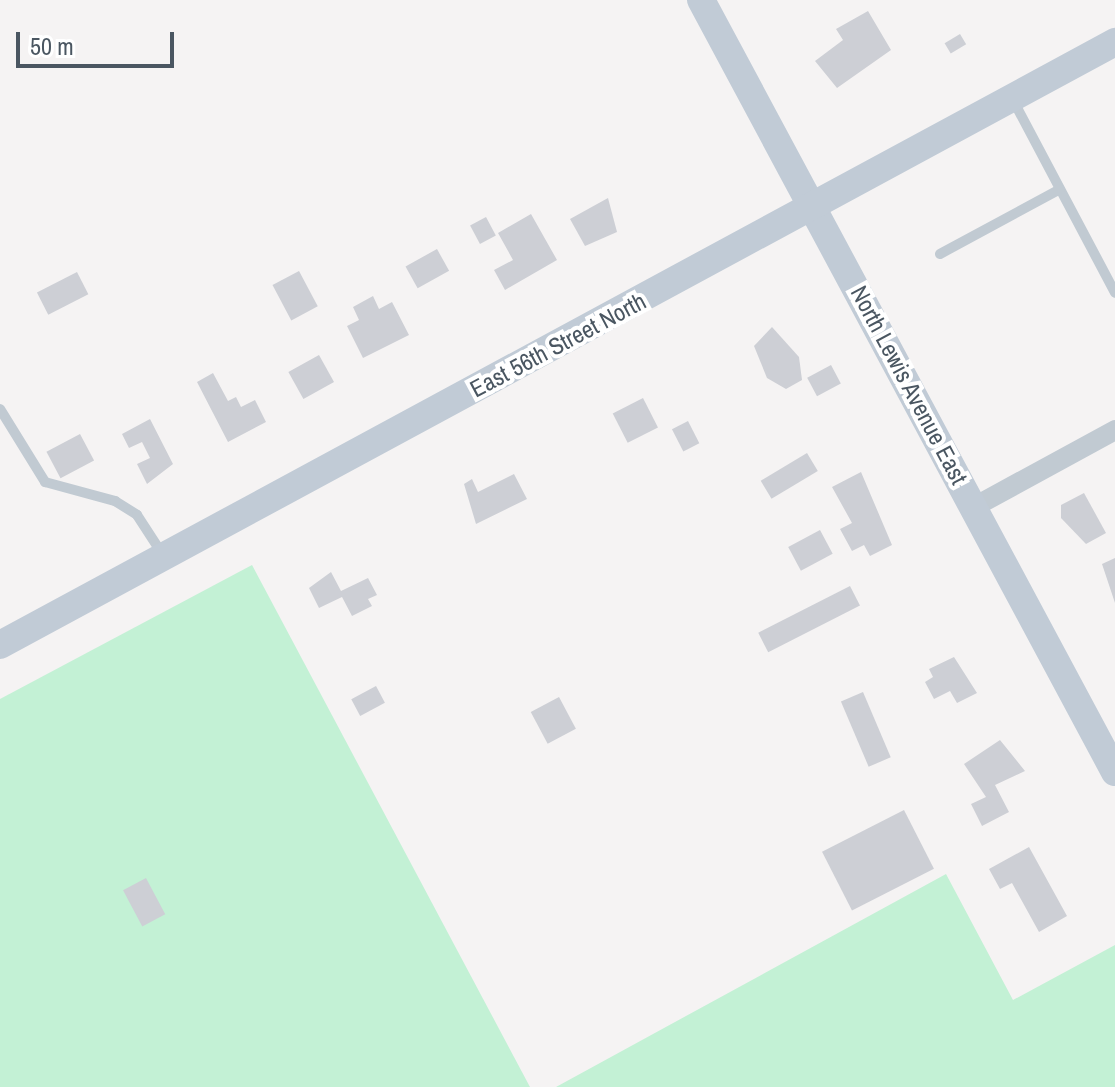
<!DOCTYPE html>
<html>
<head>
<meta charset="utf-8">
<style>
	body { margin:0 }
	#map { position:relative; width:1115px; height:1087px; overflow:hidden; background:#f5f3f3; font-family:"Archivo Narrow",sans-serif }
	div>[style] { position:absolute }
	.green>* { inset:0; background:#c3f1d5 }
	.building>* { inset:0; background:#cdcfd5; transform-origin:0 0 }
	.lane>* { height:10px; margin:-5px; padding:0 5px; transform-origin:5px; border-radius:5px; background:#c1cad2 }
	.street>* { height:20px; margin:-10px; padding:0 10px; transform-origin:10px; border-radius:10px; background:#c1cad2 }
	.secondary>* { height:28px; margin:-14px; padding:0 14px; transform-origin:14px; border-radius:14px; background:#c1cbd6 }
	span { translate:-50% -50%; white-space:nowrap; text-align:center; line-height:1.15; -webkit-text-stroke:8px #fff; paint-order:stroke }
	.street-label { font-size:24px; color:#4a5661 }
	.scale { position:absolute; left:16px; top:32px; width:158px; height:36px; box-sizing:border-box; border:4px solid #4a5661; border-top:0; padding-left:10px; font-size:24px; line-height:28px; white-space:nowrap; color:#4a5661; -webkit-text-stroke:6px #fff; paint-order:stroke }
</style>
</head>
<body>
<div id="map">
	<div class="green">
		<div style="clip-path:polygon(252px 565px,530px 1087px,0 1087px,0 699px)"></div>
		<div style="clip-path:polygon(946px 874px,1013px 1000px,1115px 945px,1115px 1087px,556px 1087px)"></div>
	</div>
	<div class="building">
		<div style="clip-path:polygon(868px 11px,891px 50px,837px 88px,815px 61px,843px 40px,836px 29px)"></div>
		<div style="left:960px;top:34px;width:12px;height:18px;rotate:59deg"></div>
		<div style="clip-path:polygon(608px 198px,617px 232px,585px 246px,570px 219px)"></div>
		<div style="clip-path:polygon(531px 214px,557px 260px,505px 290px,494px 270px,513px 260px,498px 233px)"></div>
		<div style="left:486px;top:217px;width:21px;height:18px;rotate:62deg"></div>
		<div style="left:437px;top:249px;width:25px;height:36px;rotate:61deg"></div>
		<div style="left:299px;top:271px;width:40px;height:30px;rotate:62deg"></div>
		<div style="left:77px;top:272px;width:25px;height:45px;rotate:63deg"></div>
		<div style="clip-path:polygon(373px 296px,379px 309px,392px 302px,409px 335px,363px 358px,347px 326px,359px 320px,353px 307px)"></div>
		<div style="clip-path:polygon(772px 327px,799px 357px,802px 380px,786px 389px,767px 378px,754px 346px)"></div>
		<div style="left:319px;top:355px;width:31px;height:35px;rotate:61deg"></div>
		<div style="left:831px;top:365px;width:21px;height:27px;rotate:62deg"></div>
		<div style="clip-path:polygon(213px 373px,228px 401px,236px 397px,241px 407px,255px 400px,266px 422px,228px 442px,197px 382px)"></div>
		<div style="left:643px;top:398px;width:33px;height:34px;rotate:63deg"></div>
		<div style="clip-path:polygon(150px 419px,173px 464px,147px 484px,137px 464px,150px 458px,142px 442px,129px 448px,122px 434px)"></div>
		<div style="left:688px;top:421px;width:25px;height:18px;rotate:63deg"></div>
		<div style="left:80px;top:434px;width:30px;height:38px;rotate:62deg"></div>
		<div style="left:807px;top:453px;width:21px;height:54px;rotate:59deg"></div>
		<div style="clip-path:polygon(861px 472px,892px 545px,870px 556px,864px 545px,852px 551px,840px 529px,852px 523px,832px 487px)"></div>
		<div style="clip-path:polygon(514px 474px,527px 499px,476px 524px,464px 484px,472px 479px,478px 492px)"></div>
		<div style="clip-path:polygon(1084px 493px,1106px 533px,1086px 544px,1061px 518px,1061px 505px)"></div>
		<div style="left:820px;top:530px;width:27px;height:36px;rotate:62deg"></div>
		<div style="clip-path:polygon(1115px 558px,1115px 603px,1102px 564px)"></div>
		<div style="clip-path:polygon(331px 572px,341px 591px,368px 578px,377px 595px,368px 599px,372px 606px,352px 616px,342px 597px,319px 608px,309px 588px)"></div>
		<div style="left:850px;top:586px;width:22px;height:103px;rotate:63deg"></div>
		<div style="clip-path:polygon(954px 657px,977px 693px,957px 703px,950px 691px,934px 699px,925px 682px,933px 677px,929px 669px)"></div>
		<div style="left:376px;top:686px;width:19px;height:28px;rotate:62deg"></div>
		<div style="left:863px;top:692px;width:71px;height:24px;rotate:67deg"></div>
		<div style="left:559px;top:697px;width:36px;height:32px;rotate:62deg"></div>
		<div style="clip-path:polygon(1000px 740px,1025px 771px,995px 785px,1009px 812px,982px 826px,971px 804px,986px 797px,964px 764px)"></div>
		<div style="left:904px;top:810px;width:66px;height:92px;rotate:63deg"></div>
		<div style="clip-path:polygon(1029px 847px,1067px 916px,1039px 932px,1012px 883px,1000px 889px,989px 869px)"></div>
		<div style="left:146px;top:878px;width:41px;height:26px;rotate:62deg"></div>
	</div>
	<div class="lane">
		<div style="left:1013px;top:100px;width:218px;rotate:62.1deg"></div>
		<div style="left:940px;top:254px;width:136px;rotate:-28.4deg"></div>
		<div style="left:0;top:409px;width:86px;rotate:58.3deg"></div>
		<div style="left:45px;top:482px;width:73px;rotate:15.2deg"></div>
		<div style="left:115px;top:501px;width:26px;rotate:32deg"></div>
		<div style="left:137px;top:515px;width:48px;rotate:57deg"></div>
	</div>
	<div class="street">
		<div style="left:974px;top:507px;width:161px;rotate:-28.6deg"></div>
	</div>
	<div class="secondary">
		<div style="left:701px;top:0;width:876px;rotate:61.8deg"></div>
		<div style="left:0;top:645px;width:1268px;rotate:-28.4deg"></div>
	</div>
	<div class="street-label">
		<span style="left:558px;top:345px;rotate:-28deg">East 56th Street North</span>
		<span style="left:909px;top:385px;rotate:62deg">North Lewis Avenue East</span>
	</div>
	<div class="scale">50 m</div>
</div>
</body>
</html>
